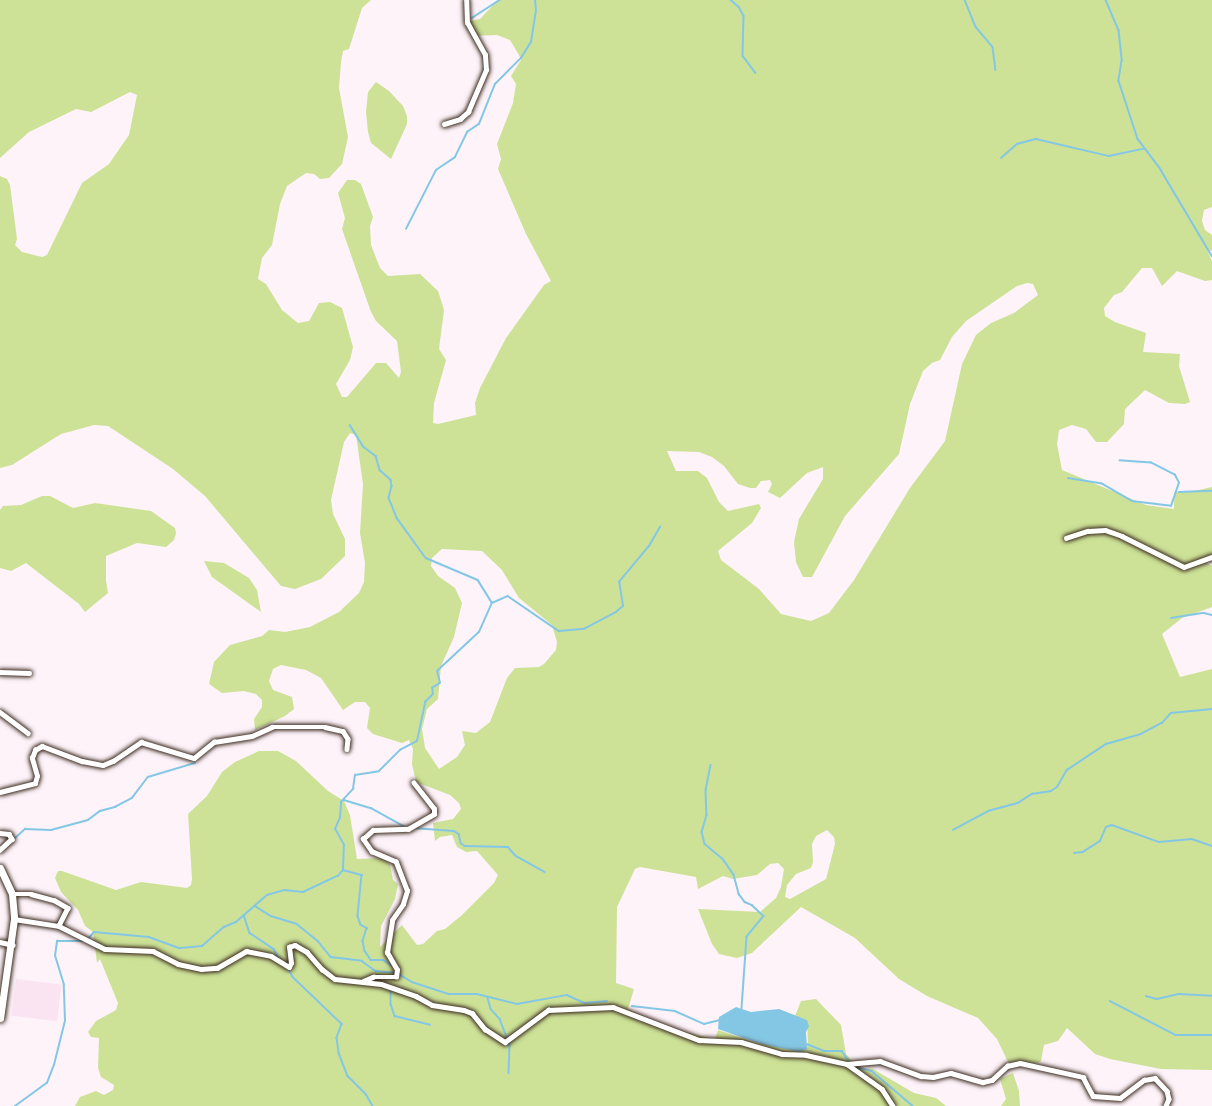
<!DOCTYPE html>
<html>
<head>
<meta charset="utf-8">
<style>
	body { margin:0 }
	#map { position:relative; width:1212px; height:1106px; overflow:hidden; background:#fdf3f9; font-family:Mynerve,sans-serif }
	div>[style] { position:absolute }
	.built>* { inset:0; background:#fae4f2; transform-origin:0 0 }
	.green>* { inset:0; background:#cde297 }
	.water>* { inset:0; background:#84c7e5 }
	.stream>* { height:1.5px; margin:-0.75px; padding:0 0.75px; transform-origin:0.75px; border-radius:0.75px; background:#84c7e5 }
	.roads { filter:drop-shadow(0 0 2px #3b2a1e) drop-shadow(0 0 2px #3b2a1e) }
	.street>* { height:4.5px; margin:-2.25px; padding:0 2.25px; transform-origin:2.25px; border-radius:2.25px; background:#fff }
	.primary>* { height:7px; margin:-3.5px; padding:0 3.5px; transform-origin:3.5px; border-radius:3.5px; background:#fff }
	span { translate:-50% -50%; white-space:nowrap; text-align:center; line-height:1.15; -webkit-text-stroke:4.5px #fff; paint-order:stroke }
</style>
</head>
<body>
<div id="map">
	<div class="built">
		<div style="left:16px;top:979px;width:46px;height:37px;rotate:7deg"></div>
	</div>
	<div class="green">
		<div style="clip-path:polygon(evenodd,0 0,371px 0,362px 8px,349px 49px,343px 51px,341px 62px,339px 88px,348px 137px,342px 164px,329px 178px,320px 179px,314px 174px,306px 173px,287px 186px,280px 204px,272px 245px,262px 258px,258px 279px,266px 284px,282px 310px,298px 323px,309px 321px,319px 303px,330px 302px,342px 308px,353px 347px,350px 360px,336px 384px,342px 397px,347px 397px,376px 363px,386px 363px,399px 378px,401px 372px,397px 341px,376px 321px,371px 312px,342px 229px,345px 218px,338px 193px,347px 180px,355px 180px,361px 184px,373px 217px,370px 226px,371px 245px,380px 268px,388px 276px,420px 274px,438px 291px,444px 310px,439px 349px,446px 360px,434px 403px,433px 423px,438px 424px,476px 415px,475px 403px,480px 388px,506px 338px,544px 285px,551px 281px,526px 234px,498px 169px,501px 159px,497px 144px,513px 103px,516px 84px,511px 76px,521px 60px,519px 55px,510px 40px,497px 35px,473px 36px,465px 22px,480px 19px,498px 0,1212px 0,1212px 207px,1204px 210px,1202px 221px,1205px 230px,1212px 235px,1212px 251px,1207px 250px,1212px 261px,1212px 280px,1205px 281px,1177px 271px,1162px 286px,1152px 268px,1142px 268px,1122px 292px,1114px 295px,1104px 308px,1105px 316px,1115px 322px,1146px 333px,1143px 352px,1180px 354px,1179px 366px,1190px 402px,1185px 404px,1169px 403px,1145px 390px,1125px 409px,1124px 424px,1107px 442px,1096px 442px,1086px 429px,1072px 425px,1059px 430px,1057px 444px,1062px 470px,1146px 505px,1174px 509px,1174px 492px,1194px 491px,1212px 487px,1212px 557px,1201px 560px,1212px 566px,1212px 607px,1182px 618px,1162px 634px,1180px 677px,1212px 669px,1212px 1070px,1161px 1069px,1110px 1059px,1095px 1054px,1067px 1028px,1058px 1041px,1044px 1045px,1041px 1061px,1038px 1063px,1008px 1062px,997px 1039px,978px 1018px,927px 996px,899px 979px,855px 938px,801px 907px,752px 953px,737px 958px,719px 954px,712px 944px,698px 909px,760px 912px,776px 898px,781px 887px,784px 869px,778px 863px,770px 864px,757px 875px,733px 879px,723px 876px,698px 889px,696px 877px,640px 867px,635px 869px,617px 907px,616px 983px,634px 989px,628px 1009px,668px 1028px,715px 1039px,718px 1030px,761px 1044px,808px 1045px,807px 1020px,795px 1016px,801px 1001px,816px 999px,841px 1025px,846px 1054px,859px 1068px,873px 1069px,914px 1093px,936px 1098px,946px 1106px,75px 1106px,80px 1097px,96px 1091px,104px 1095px,113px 1090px,114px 1085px,101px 1077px,98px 1068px,99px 1038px,91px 1037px,88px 1032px,96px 1021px,116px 1010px,118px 1003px,100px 959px,97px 963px,93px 932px,85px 926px,78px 910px,61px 892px,55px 878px,58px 871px,62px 871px,116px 890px,141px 882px,187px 888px,191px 885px,192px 879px,188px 814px,207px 796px,222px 772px,235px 762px,259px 751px,278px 751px,296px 761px,328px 791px,344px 801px,350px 815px,357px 859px,382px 858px,390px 864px,393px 880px,398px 884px,395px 899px,381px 926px,380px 947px,402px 925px,417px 945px,423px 944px,437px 931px,445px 929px,462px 915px,494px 883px,498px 875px,477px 851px,466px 852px,457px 847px,452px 835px,440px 837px,435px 841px,433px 823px,453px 819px,461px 809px,459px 803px,450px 795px,416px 782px,412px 764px,413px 749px,409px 740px,402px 743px,373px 734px,367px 728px,370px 708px,365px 702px,355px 702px,343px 710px,321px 678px,306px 670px,281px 665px,273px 669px,269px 681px,273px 690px,292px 697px,294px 709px,285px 716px,255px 730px,254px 719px,262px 707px,262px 700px,256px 694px,244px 691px,222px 693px,209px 684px,214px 662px,230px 645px,262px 636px,269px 630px,285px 632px,310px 627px,339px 612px,359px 593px,364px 582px,365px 563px,360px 533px,363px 484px,356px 435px,350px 433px,344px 442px,331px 500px,333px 514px,345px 539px,345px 556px,321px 579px,295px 589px,281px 586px,205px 496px,173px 469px,108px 426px,94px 425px,61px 434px,12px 465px,0 468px,0 176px,7px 179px,10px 185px,17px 239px,15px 245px,22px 252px,42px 257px,47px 255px,82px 183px,109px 164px,129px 135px,137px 95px,130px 92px,91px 112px,76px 109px,29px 132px,0 158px,0 0,1027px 283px,1033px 284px,1038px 295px,1014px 313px,991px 323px,976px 335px,962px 364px,945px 441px,910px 488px,854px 580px,829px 613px,811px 621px,781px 614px,759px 589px,721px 560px,718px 551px,752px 523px,761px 508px,759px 504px,728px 511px,719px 502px,707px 478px,698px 471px,676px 471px,667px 451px,699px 452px,712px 457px,724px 466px,738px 484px,750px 488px,756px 488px,761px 481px,770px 480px,772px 484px,768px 492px,780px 498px,807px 473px,823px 467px,823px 479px,799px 519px,794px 542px,796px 562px,803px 577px,812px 577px,845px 516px,899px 454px,910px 404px,923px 371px,932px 363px,940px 360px,952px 337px,966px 321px,1017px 286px,1027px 283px,0 0,442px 549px,482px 551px,502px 570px,519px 598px,552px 625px,557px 642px,556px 650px,544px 664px,539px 667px,515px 668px,507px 678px,490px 722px,476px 733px,462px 731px,465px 745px,457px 757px,439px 769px,425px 748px,422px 729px,427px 709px,438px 699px,441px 666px,454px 637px,462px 603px,455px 588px,438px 576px,431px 566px,432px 558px,442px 549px,0 0,827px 830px,834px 837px,835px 844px,826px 879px,790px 899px,785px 897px,787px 885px,796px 874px,811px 868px,813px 862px,812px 844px,816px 836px,827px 830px)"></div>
		<div style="clip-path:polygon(376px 82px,389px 91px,403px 106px,407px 116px,407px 124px,391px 159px,371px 143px,368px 132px,366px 112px,368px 92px)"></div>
		<div style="clip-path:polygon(42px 496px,50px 496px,73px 508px,95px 503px,151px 511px,175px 528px,176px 533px,174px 540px,166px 547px,137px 543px,106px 556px,106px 581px,108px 593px,85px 612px,79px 604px,26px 563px,11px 571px,0 568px,0 510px,3px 506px,21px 505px)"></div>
		<div style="clip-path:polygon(204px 561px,224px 563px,249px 578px,257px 590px,261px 612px,212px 577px)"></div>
		<div style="clip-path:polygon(1013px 1073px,1019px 1091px,1020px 1106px,1001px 1106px,1006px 1099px,1000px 1079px)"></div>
	</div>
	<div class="water">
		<div style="clip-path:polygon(736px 1007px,751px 1012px,779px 1009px,807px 1020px,809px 1026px,806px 1032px,807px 1049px,800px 1052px,761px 1044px,718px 1029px,719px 1017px)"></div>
	</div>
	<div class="stream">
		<div style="left:731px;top:0;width:11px;rotate:41deg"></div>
		<div style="left:739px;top:7px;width:10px;rotate:61deg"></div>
		<div style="left:744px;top:16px;width:40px;rotate:91.4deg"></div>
		<div style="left:743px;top:56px;width:21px;rotate:53deg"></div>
		<div style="left:965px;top:0;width:29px;rotate:68deg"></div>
		<div style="left:976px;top:27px;width:26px;rotate:50deg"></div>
		<div style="left:993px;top:47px;width:23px;rotate:83deg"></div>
		<div style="left:1106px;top:0;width:33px;rotate:67deg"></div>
		<div style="left:1119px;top:30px;width:31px;rotate:84deg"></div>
		<div style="left:1122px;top:61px;width:20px;rotate:99deg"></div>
		<div style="left:1119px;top:81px;width:61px;rotate:71.9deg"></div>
		<div style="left:1138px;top:139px;width:39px;rotate:53deg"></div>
		<div style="left:1161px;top:170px;width:100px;rotate:59.3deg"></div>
		<div style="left:472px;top:18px;width:33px;rotate:-33deg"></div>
		<div style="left:1001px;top:158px;width:21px;rotate:-41deg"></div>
		<div style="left:1017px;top:144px;width:20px;rotate:-15deg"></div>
		<div style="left:1036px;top:139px;width:75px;rotate:13.1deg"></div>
		<div style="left:1109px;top:156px;width:35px;rotate:-12deg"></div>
		<div style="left:406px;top:229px;width:66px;rotate:-63deg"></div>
		<div style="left:436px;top:170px;width:23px;rotate:-34deg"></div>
		<div style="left:455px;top:157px;width:28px;rotate:-64deg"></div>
		<div style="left:467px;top:132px;width:14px;rotate:-34deg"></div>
		<div style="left:479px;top:124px;width:43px;rotate:-68.2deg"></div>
		<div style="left:495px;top:84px;width:37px;rotate:-45deg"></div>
		<div style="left:521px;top:58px;width:19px;rotate:-58deg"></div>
		<div style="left:531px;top:42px;width:31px;rotate:-81deg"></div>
		<div style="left:536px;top:11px;width:11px;rotate:-95deg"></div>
		<div style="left:350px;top:425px;width:26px;rotate:58deg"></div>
		<div style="left:364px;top:447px;width:15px;rotate:37deg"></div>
		<div style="left:376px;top:456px;width:15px;rotate:74deg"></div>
		<div style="left:380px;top:470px;width:15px;rotate:42deg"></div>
		<div style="left:391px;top:480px;width:6px;rotate:81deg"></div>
		<div style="left:392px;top:486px;width:12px;rotate:104deg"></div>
		<div style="left:389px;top:498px;width:22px;rotate:68deg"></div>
		<div style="left:397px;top:518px;width:49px;rotate:54.1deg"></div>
		<div style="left:426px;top:558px;width:56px;rotate:22.9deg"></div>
		<div style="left:478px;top:580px;width:26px;rotate:58deg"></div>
		<div style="left:1068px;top:478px;width:33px;rotate:9deg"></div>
		<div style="left:1101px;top:483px;width:36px;rotate:30deg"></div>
		<div style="left:1132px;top:501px;width:39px;rotate:7deg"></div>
		<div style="left:1171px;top:506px;width:24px;rotate:-71deg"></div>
		<div style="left:1179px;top:483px;width:9px;rotate:-117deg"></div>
		<div style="left:1175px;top:475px;width:27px;rotate:-153deg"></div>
		<div style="left:1151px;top:463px;width:31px;rotate:-176deg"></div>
		<div style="left:1179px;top:492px;width:33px;rotate:-2deg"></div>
		<div style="left:1171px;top:618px;width:33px;rotate:-9deg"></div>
		<div style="left:1204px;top:613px;width:8px;rotate:14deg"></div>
		<div style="left:711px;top:765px;width:25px;rotate:101deg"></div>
		<div style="left:706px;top:790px;width:25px;rotate:88deg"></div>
		<div style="left:707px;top:815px;width:18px;rotate:106deg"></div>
		<div style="left:702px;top:832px;width:12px;rotate:76deg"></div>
		<div style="left:705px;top:844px;width:23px;rotate:40deg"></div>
		<div style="left:723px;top:859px;width:19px;rotate:55deg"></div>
		<div style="left:734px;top:875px;width:20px;rotate:75deg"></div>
		<div style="left:739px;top:894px;width:10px;rotate:53deg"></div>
		<div style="left:745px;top:902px;width:8px;rotate:23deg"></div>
		<div style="left:752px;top:905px;width:16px;rotate:43deg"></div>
		<div style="left:764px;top:916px;width:27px;rotate:129deg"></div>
		<div style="left:747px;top:937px;width:72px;rotate:94deg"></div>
		<div style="left:344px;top:800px;width:28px;rotate:17deg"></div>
		<div style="left:371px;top:808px;width:39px;rotate:29deg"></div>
		<div style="left:413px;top:828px;width:41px;rotate:4.2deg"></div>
		<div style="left:454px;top:831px;width:6px;rotate:31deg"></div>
		<div style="left:459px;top:834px;width:9px;rotate:77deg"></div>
		<div style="left:461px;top:843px;width:5px;rotate:37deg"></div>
		<div style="left:465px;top:846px;width:43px;rotate:1.3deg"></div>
		<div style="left:508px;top:847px;width:12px;rotate:48deg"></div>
		<div style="left:516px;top:856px;width:33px;rotate:29deg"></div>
		<div style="left:953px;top:830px;width:40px;rotate:-28deg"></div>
		<div style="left:988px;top:811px;width:31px;rotate:-15deg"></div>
		<div style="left:1018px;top:803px;width:17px;rotate:-33deg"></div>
		<div style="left:1032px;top:794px;width:19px;rotate:-9deg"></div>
		<div style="left:1051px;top:791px;width:7px;rotate:-34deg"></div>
		<div style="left:1057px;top:787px;width:20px;rotate:-60deg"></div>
		<div style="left:1067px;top:770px;width:47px;rotate:-33.7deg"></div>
		<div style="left:1106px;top:744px;width:36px;rotate:-16deg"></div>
		<div style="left:1141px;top:734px;width:24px;rotate:-28deg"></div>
		<div style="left:1162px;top:723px;width:13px;rotate:-48deg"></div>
		<div style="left:1171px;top:713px;width:41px;rotate:-5.6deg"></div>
		<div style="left:14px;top:839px;width:15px;rotate:-42deg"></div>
		<div style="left:25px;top:829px;width:26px;rotate:2deg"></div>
		<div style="left:51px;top:830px;width:38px;rotate:-15deg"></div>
		<div style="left:88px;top:820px;width:15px;rotate:-37deg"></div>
		<div style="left:100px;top:811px;width:16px;rotate:-15deg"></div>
		<div style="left:115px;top:807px;width:19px;rotate:-28deg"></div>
		<div style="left:132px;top:798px;width:26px;rotate:-53deg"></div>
		<div style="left:148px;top:777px;width:49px;rotate:-16.6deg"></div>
		<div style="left:1074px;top:853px;width:9px;rotate:-6deg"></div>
		<div style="left:1083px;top:852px;width:20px;rotate:-33deg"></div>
		<div style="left:1100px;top:841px;width:15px;rotate:-67deg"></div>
		<div style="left:1106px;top:827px;width:6px;rotate:-18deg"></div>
		<div style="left:1112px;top:825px;width:50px;rotate:19.9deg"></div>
		<div style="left:1159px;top:842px;width:33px;rotate:-5deg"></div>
		<div style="left:1192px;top:839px;width:21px;rotate:19deg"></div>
		<div style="left:343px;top:870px;width:20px;rotate:15deg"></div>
		<div style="left:362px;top:875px;width:41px;rotate:95.6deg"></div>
		<div style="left:358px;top:916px;width:9px;rotate:72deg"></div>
		<div style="left:361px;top:925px;width:7px;rotate:27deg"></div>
		<div style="left:367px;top:928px;width:14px;rotate:107deg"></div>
		<div style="left:363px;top:941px;width:10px;rotate:79deg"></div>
		<div style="left:365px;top:951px;width:11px;rotate:56deg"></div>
		<div style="left:371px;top:960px;width:12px"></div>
		<div style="left:383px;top:960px;width:13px;rotate:32deg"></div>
		<div style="left:255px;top:906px;width:19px;rotate:32deg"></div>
		<div style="left:271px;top:916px;width:27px;rotate:17deg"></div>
		<div style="left:297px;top:924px;width:27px;rotate:39deg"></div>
		<div style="left:318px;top:941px;width:21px;rotate:51deg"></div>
		<div style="left:331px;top:957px;width:31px;rotate:7deg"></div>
		<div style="left:362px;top:961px;width:17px;rotate:36deg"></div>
		<div style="left:376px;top:971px;width:21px;rotate:5deg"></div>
		<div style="left:397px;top:973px;width:17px;rotate:31deg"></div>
		<div style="left:412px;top:982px;width:39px;rotate:18deg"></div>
		<div style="left:449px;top:994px;width:28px"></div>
		<div style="left:477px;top:994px;width:41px;rotate:14deg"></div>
		<div style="left:517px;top:1004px;width:51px;rotate:-10.2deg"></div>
		<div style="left:567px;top:995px;width:20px;rotate:24deg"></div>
		<div style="left:585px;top:1003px;width:22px;rotate:-5deg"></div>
		<div style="left:244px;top:915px;width:19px;rotate:72deg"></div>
		<div style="left:250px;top:933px;width:29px;rotate:34deg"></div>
		<div style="left:274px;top:949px;width:13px;rotate:61deg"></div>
		<div style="left:88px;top:939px;width:9px;rotate:-49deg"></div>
		<div style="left:94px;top:932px;width:55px;rotate:5.2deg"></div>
		<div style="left:149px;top:937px;width:33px;rotate:20deg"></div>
		<div style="left:180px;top:948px;width:22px;rotate:-5deg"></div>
		<div style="left:202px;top:946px;width:29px;rotate:-41deg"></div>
		<div style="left:224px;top:927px;width:13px;rotate:-23deg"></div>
		<div style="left:236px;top:922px;width:41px;rotate:-41.1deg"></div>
		<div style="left:267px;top:895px;width:18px;rotate:-16deg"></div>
		<div style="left:284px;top:890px;width:19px;rotate:6deg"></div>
		<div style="left:303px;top:892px;width:38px;rotate:-25deg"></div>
		<div style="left:338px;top:876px;width:8px;rotate:-50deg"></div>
		<div style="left:343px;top:870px;width:25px;rotate:-88deg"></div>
		<div style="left:344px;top:845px;width:18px;rotate:-119deg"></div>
		<div style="left:335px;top:829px;width:12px;rotate:-66deg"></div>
		<div style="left:340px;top:818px;width:16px;rotate:-86deg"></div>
		<div style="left:341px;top:802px;width:18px;rotate:-47deg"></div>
		<div style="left:353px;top:789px;width:14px;rotate:-82deg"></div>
		<div style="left:355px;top:775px;width:24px;rotate:-9deg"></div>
		<div style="left:379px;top:771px;width:30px;rotate:-45deg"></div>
		<div style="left:400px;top:750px;width:19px;rotate:-28deg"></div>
		<div style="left:417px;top:741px;width:40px;rotate:-78deg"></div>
		<div style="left:425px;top:702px;width:11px;rotate:-45deg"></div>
		<div style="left:433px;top:694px;width:6px;rotate:-99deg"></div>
		<div style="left:432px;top:688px;width:9px;rotate:-32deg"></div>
		<div style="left:440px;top:683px;width:12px;rotate:-104deg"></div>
		<div style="left:437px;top:671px;width:57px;rotate:-42.9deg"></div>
		<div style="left:479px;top:632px;width:32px;rotate:-66deg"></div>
		<div style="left:492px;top:603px;width:17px;rotate:-24deg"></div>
		<div style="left:508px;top:596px;width:62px;rotate:34.5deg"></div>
		<div style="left:559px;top:631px;width:25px;rotate:-5deg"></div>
		<div style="left:584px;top:629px;width:36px;rotate:-28deg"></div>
		<div style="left:616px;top:612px;width:9px;rotate:-41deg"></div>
		<div style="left:623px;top:606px;width:24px;rotate:-99deg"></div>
		<div style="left:619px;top:582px;width:47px;rotate:-50.2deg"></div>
		<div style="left:649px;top:546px;width:22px;rotate:-60deg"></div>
		<div style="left:288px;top:968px;width:10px;rotate:61deg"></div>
		<div style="left:293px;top:977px;width:68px;rotate:43.8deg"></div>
		<div style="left:342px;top:1024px;width:15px;rotate:110deg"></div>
		<div style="left:337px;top:1038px;width:15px;rotate:82deg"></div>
		<div style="left:339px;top:1053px;width:25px;rotate:69deg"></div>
		<div style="left:348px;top:1076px;width:25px;rotate:45deg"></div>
		<div style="left:366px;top:1094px;width:14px;rotate:60deg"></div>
		<div style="left:391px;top:991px;width:13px;rotate:90deg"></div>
		<div style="left:391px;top:1004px;width:13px;rotate:72deg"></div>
		<div style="left:395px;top:1016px;width:36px;rotate:14deg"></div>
		<div style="left:1146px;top:996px;width:11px;rotate:15deg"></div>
		<div style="left:1157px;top:999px;width:23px;rotate:-13deg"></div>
		<div style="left:1179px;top:994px;width:33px;rotate:3deg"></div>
		<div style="left:488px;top:998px;width:11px;rotate:75deg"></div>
		<div style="left:491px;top:1009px;width:13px;rotate:48deg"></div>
		<div style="left:500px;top:1019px;width:28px;rotate:69deg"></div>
		<div style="left:510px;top:1045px;width:28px;rotate:92deg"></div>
		<div style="left:1110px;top:1001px;width:74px;rotate:27.3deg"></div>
		<div style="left:1176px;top:1035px;width:36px"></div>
		<div style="left:632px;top:1006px;width:43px;rotate:6.6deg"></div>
		<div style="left:675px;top:1011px;width:32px;rotate:24deg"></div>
		<div style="left:704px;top:1024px;width:16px;rotate:-14deg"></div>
		<div style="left:807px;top:1044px;width:18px;rotate:22deg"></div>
		<div style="left:824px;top:1051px;width:18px"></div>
		<div style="left:842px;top:1051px;width:12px;rotate:55deg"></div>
		<div style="left:856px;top:1067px;width:16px;rotate:14deg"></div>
		<div style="left:872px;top:1071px;width:54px;rotate:40.5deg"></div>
		<div style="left:15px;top:1106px;width:39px;rotate:-36deg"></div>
		<div style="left:47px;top:1083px;width:19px;rotate:-69deg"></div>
		<div style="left:54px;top:1065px;width:45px;rotate:-76deg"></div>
		<div style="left:65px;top:1021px;width:36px;rotate:-92deg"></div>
		<div style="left:64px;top:985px;width:30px;rotate:-107deg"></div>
		<div style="left:55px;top:956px;width:15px;rotate:-82deg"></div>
		<div style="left:57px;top:941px;width:26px"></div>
	</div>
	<div class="roads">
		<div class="street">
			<div style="left:444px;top:124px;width:17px;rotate:-17deg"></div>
			<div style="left:460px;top:119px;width:11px;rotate:-41deg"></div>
			<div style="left:468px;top:112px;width:46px;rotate:-66.8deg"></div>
			<div style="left:486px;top:70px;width:15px;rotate:-94deg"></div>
			<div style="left:485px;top:55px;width:37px;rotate:-119deg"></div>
			<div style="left:467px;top:23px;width:23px;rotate:-92deg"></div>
			<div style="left:1066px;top:538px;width:23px;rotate:-18deg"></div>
			<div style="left:1088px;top:531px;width:17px;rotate:-3deg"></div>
			<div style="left:1105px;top:530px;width:18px;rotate:19deg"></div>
			<div style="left:1122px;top:536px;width:69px;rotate:26.6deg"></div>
			<div style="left:1184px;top:567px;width:30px;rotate:-20deg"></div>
			<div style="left:0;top:672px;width:29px;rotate:2deg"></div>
			<div style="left:0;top:712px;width:35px;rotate:37deg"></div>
			<div style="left:0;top:792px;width:36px;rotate:-14deg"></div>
			<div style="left:35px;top:783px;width:7px;rotate:-74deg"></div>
			<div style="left:37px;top:776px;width:19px;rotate:-106deg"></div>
			<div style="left:32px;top:758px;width:9px;rotate:-69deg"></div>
			<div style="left:35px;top:750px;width:8px;rotate:-30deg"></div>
			<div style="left:42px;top:746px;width:43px;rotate:20.6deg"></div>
			<div style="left:82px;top:761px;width:21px;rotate:11deg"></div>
			<div style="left:103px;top:765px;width:11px;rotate:-22deg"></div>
			<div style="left:113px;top:761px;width:34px;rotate:-34deg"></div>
			<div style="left:141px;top:742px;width:55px;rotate:16.8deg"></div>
			<div style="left:194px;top:758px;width:26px;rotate:-39deg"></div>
			<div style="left:214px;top:742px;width:38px;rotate:-9deg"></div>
			<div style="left:252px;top:736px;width:22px;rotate:-24deg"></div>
			<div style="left:272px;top:727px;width:53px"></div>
			<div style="left:325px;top:727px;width:18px;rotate:13deg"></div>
			<div style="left:343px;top:731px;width:9px;rotate:58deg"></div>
			<div style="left:348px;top:739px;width:10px;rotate:96deg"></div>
			<div style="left:0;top:833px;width:9px;rotate:6deg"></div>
			<div style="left:9px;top:834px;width:6px;rotate:59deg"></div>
			<div style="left:12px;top:839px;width:16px;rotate:137deg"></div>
			<div style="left:12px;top:894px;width:19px"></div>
			<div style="left:31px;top:894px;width:24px;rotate:15deg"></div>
			<div style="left:54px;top:900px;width:16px;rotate:30deg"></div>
			<div style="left:68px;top:908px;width:20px;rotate:117deg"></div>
			<div style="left:14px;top:919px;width:46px;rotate:8.8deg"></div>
			<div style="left:59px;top:926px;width:51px;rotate:26.6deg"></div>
			<div style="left:105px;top:949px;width:48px;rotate:2.4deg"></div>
			<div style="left:153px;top:951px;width:28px;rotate:27deg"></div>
			<div style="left:178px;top:964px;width:24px;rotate:12deg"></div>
			<div style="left:201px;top:969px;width:16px;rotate:-4deg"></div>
			<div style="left:217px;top:968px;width:34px;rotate:-30deg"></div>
			<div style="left:246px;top:951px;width:25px;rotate:11deg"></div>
			<div style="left:271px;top:956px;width:21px;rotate:31deg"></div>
			<div style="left:289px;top:967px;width:4px;rotate:-63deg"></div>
			<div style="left:291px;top:963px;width:16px;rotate:-97deg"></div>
			<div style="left:289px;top:947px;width:6px;rotate:-18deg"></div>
			<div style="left:295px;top:945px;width:14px;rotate:30deg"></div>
			<div style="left:307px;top:952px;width:23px;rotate:49deg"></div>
			<div style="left:322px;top:969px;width:16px;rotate:38deg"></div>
			<div style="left:335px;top:979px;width:46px;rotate:6.2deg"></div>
			<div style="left:381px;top:984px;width:37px;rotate:19deg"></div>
			<div style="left:416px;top:996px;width:18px;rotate:29deg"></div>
			<div style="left:432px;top:1005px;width:32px;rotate:9deg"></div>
			<div style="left:464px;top:1010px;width:9px;rotate:21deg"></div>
			<div style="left:472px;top:1013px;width:21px;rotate:51deg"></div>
			<div style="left:485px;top:1029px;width:24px;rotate:33deg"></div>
			<div style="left:505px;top:1042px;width:54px;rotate:-36.7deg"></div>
			<div style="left:548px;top:1010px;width:65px;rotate:-2.6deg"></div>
			<div style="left:613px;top:1007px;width:92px;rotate:21deg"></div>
			<div style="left:699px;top:1040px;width:42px;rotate:2.7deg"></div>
			<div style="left:741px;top:1042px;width:43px;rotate:16.3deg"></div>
			<div style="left:782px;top:1054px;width:24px;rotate:2deg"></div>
			<div style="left:806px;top:1055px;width:42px;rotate:12.4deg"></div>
			<div style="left:847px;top:1064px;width:33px;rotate:-5deg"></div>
			<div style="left:880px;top:1061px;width:44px;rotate:20.1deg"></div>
			<div style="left:921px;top:1076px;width:12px;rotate:5deg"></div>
			<div style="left:933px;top:1077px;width:18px;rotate:-13deg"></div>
			<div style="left:951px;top:1073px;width:33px;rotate:16deg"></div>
			<div style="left:983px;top:1082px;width:9px;rotate:-13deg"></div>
			<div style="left:992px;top:1080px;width:21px;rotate:-43deg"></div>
			<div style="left:1007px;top:1066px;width:13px;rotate:-13deg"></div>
			<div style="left:1020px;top:1063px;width:65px;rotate:12.5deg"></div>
			<div style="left:1083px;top:1077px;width:21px;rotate:62deg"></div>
			<div style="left:1093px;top:1096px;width:27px;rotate:4deg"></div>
			<div style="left:1120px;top:1098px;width:30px;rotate:-37deg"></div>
			<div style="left:1144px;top:1080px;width:11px;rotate:-10deg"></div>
			<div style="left:1155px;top:1078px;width:18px;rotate:47deg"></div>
			<div style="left:1167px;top:1091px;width:8px;rotate:76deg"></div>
			<div style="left:1169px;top:1099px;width:8px;rotate:113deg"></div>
			<div style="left:0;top:942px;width:13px;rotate:13deg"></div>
			<div style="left:363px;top:981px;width:11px;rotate:-22deg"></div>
			<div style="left:373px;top:977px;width:23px"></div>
			<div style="left:396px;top:977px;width:7px;rotate:-82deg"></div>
			<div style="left:397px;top:970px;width:20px;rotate:-120deg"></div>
			<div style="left:387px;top:953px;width:33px;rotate:-81deg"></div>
			<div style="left:392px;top:920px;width:19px;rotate:-55deg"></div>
			<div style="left:403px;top:904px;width:14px;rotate:-73deg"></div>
			<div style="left:407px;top:891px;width:31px;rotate:-111deg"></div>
			<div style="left:396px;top:862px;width:26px;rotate:-157deg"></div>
			<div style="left:372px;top:852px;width:16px;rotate:-125deg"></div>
			<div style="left:363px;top:839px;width:13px;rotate:-42deg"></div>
			<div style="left:373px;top:830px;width:35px;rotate:-2deg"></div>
			<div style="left:408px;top:829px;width:30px;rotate:-30deg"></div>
			<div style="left:434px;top:814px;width:5px;rotate:-90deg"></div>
			<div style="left:434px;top:809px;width:33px;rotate:-128deg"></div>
			<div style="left:847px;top:1064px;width:43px;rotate:35.5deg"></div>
			<div style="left:882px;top:1089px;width:20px;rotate:57deg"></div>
		</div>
		<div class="primary">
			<div style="left:0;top:868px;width:29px;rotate:65deg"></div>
			<div style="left:12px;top:894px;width:25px;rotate:85deg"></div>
			<div style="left:14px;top:919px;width:100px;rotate:98deg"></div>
		</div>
	</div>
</div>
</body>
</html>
